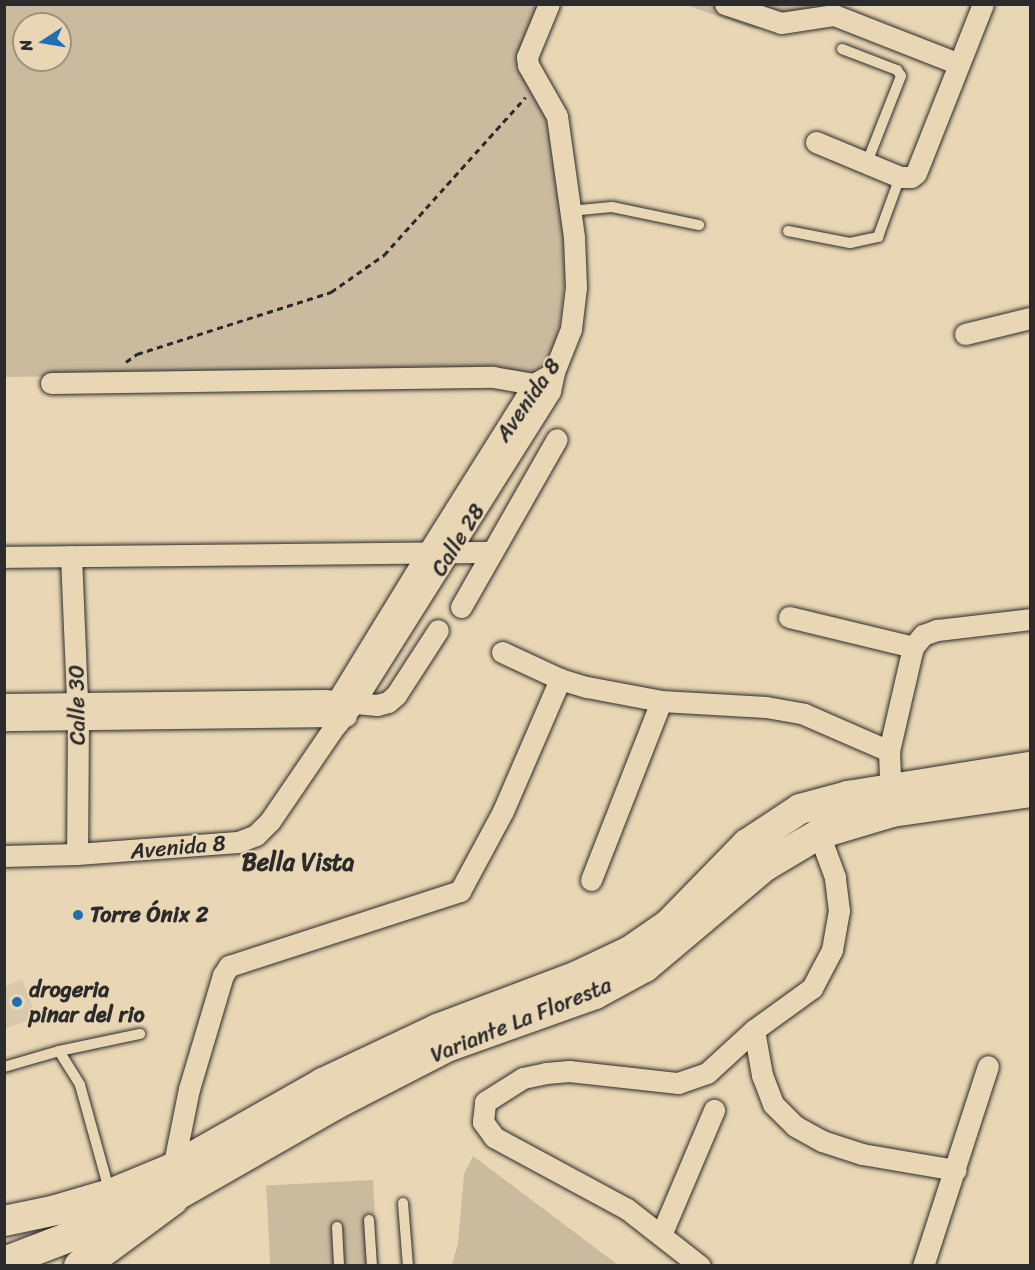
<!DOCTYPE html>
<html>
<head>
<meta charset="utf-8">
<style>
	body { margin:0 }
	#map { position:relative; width:1035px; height:1270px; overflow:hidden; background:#e9d6b4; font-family:Sriracha,sans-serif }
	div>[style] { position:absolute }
	.built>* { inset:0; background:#d9c8a9 }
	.green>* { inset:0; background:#caba9e; transform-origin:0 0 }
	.path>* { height:3px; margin-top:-1.5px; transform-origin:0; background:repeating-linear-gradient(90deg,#2b2b2b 0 6px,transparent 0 10.5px) }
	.roads { filter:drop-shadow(0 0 2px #2b2b2b) drop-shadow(0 0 2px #2b2b2b) }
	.service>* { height:10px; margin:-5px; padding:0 5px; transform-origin:5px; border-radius:5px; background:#e9d6b4 }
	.minor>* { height:21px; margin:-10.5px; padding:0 10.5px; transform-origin:10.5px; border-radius:10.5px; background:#e9d6b4 }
	.secondary>* { height:30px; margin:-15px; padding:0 15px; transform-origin:15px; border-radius:15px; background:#e9d6b4 }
	.primary>* { height:33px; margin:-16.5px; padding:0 16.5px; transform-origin:16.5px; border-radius:16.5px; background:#e9d6b4 }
	.dots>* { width:16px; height:16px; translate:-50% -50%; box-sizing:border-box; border:3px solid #e9d6b4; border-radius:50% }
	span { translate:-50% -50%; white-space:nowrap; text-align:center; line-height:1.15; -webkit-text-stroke:4.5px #e9d6b4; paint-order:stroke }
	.street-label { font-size:22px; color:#2b2b2b }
	.poi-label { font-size:22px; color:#2b2b2b; font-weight:700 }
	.left { translate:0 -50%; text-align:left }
	.neighbourhood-label { font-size:24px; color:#2b2b2b; font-weight:700 }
	.frame { position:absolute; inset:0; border:6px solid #2b2b2b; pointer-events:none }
	.north { position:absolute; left:12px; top:12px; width:60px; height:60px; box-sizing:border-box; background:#e9d6b4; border:2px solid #9d927d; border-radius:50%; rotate:258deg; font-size:16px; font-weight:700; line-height:24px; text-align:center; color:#2b2b2b }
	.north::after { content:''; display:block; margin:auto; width:21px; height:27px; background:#1f6fb2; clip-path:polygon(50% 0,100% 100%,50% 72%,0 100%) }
</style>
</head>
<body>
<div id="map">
	<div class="built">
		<div style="clip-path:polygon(22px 979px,36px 1017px,5px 1029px,5px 987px)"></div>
	</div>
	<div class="green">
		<div style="clip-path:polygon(evenodd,4px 5px,560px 5px,529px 82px,547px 121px,562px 225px,565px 278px,560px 323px,554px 347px,537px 377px,499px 369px,5px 377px,4px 5px,24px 24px,60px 24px,60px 60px,24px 60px,24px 24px)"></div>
		<div style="clip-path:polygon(686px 5px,832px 5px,831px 7px,755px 29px)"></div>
		<div style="clip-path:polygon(473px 1156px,618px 1265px,452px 1265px,458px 1243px,464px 1174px)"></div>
		<div style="left:373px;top:1180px;width:85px;height:107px;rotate:87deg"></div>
	</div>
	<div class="path">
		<div style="left:126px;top:362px;width:14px;rotate:-36deg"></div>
		<div style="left:137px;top:354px;width:204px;rotate:-17.7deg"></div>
		<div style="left:331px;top:292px;width:65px;rotate:-34.9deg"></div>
		<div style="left:384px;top:255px;width:212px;rotate:-48.1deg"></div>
	</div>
	<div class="roads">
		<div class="service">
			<div style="left:842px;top:49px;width:59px;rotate:20.9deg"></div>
			<div style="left:897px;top:70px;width:7px;rotate:56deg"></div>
			<div style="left:901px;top:76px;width:96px;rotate:111.5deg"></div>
			<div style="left:570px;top:211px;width:42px;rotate:-5.4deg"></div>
			<div style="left:612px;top:207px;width:89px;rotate:11.7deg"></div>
			<div style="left:788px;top:231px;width:63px;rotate:11deg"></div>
			<div style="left:850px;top:243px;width:29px;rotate:-12deg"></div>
			<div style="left:878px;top:237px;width:64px;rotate:-69.9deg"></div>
			<div style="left:59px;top:1051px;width:83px;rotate:-11.9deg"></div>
			<div style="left:4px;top:1067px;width:57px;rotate:-16.2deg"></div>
			<div style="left:59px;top:1051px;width:40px;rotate:58deg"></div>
			<div style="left:80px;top:1085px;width:112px;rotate:74.5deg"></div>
			<div style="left:403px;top:1203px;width:63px;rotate:85.5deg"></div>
			<div style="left:369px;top:1220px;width:46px;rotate:86.3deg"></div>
			<div style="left:337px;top:1227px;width:39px;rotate:87deg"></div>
		</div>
		<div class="minor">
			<div style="left:725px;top:4px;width:59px;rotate:18.7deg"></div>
			<div style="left:781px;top:23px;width:54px;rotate:-8.6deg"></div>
			<div style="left:834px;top:15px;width:134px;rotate:21.4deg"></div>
			<div style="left:816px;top:142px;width:91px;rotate:22.6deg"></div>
			<div style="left:900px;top:177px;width:11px"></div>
			<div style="left:911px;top:177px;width:6px;rotate:-39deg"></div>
			<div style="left:916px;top:173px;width:182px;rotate:-68.4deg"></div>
			<div style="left:965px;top:334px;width:67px;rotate:-13.8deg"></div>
			<div style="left:51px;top:383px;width:442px;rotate:-0.8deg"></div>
			<div style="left:493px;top:377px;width:42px;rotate:9.7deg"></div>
			<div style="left:534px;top:384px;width:17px;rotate:24deg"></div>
			<div style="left:71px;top:556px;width:164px;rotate:87.6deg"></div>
			<div style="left:78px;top:720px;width:134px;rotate:90.4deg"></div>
			<div style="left:4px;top:557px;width:488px;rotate:-0.6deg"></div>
			<div style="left:461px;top:607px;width:193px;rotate:-60.3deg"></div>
			<div style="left:789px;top:617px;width:128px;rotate:13.6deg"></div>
			<div style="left:502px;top:652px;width:64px;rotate:25deg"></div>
			<div style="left:560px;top:679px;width:28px;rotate:17deg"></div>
			<div style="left:587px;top:687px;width:75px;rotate:10.7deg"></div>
			<div style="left:661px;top:701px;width:105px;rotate:3.3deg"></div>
			<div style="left:766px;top:707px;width:39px;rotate:10deg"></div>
			<div style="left:804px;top:714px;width:93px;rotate:23.5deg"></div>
			<div style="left:4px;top:704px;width:320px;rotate:-0.7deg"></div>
			<div style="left:324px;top:700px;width:53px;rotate:5.4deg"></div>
			<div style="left:377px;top:705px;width:11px;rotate:-15deg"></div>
			<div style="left:388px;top:702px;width:11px;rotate:-41deg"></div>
			<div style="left:396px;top:695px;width:77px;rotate:-57.1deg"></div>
			<div style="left:334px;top:712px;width:11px;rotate:-75deg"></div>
			<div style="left:337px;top:701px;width:172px;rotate:-58.5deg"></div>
			<div style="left:427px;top:554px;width:201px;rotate:-57.8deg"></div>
			<div style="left:534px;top:384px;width:14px;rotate:-30deg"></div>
			<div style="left:4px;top:720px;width:342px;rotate:-0.7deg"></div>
			<div style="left:891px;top:803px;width:52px;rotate:-92.2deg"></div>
			<div style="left:889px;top:751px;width:107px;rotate:-77deg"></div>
			<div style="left:913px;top:647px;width:16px;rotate:-50deg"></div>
			<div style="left:923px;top:635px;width:15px;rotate:-20deg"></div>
			<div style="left:937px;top:630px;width:94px;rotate:-6.7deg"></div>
			<div style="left:4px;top:856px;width:73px;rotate:-1.6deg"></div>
			<div style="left:77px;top:854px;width:161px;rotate:-4.3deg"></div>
			<div style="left:238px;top:842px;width:19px;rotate:-21deg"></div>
			<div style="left:256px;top:835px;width:20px;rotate:-45deg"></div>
			<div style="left:270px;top:821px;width:110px;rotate:-55.7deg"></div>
			<div style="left:332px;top:730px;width:33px;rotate:-51deg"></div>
			<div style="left:353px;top:704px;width:370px;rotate:-57.8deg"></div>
			<div style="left:550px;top:391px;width:19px;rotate:-78deg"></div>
			<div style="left:554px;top:372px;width:46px;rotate:-68.4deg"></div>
			<div style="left:571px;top:329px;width:42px;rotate:-83.2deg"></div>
			<div style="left:576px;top:287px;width:50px;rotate:-92.3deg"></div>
			<div style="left:574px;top:237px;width:122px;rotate:-98deg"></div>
			<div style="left:557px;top:116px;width:59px;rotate:-119.6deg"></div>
			<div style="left:528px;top:65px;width:8px;rotate:-97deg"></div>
			<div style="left:527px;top:57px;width:57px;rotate:-67.5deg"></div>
			<div style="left:591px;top:880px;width:192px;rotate:-68.6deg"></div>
			<div style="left:754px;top:1030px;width:46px;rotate:79.9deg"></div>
			<div style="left:762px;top:1075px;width:31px;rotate:69deg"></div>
			<div style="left:773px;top:1104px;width:31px;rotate:45deg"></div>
			<div style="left:795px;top:1126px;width:31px;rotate:29deg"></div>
			<div style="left:822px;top:1141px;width:42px;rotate:18deg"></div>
			<div style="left:862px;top:1154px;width:95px;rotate:9.7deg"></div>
			<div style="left:173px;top:1168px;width:81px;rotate:-78.6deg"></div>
			<div style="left:189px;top:1089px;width:119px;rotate:-73.4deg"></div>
			<div style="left:223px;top:975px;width:11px;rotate:-56deg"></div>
			<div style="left:229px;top:966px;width:243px;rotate:-18deg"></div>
			<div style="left:460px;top:891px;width:91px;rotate:-61.7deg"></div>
			<div style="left:503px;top:811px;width:144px;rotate:-66.6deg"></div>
			<div style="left:661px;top:1235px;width:136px;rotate:-67deg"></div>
			<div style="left:700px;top:1266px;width:93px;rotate:-142deg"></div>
			<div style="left:627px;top:1209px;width:151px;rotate:-151.6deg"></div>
			<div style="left:494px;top:1137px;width:19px;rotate:-126deg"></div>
			<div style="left:483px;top:1122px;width:20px;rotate:-84deg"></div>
			<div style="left:485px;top:1102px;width:45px;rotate:-32.3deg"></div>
			<div style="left:523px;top:1078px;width:24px;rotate:-12deg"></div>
			<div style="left:546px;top:1073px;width:23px;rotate:-5deg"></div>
			<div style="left:569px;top:1071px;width:110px;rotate:6.3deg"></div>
			<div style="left:678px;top:1083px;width:31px;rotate:-19deg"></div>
			<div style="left:707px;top:1073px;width:64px;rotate:-42.5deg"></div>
			<div style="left:754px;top:1030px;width:72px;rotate:-35.9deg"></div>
			<div style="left:812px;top:988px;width:43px;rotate:-62.2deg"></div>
			<div style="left:832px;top:950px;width:40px;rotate:-80deg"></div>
			<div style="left:839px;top:911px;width:34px;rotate:-97deg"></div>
			<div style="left:835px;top:877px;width:46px;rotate:-110.4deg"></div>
			<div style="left:923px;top:1266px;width:210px;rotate:-72deg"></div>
		</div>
		<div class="secondary">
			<div style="left:4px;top:1221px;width:53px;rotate:-11.9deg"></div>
			<div style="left:56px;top:1210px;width:56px;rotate:-16.5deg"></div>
			<div style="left:110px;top:1194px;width:68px;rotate:-22.4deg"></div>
			<div style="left:173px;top:1168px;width:172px;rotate:-29.5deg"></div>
			<div style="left:323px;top:1083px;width:126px;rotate:-25.3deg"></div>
			<div style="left:437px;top:1029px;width:150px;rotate:-20.7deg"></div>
			<div style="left:577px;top:976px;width:59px;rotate:-25.3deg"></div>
			<div style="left:630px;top:951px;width:47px;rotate:-34.7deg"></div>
			<div style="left:669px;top:924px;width:112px;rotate:-45.7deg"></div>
			<div style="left:747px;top:844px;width:64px;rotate:-33.4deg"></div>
			<div style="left:800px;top:809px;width:50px;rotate:-15.2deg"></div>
			<div style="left:848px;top:796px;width:184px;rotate:-9.1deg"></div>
			<div style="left:4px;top:1262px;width:180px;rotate:-20.9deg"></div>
			<div style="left:172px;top:1198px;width:191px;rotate:-29.8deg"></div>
			<div style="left:338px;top:1103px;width:125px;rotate:-27.2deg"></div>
			<div style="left:449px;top:1046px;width:155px;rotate:-19.6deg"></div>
			<div style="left:595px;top:994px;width:57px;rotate:-28.4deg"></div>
			<div style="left:645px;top:967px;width:157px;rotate:-40.1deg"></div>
			<div style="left:765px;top:866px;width:63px;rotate:-30.7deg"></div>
			<div style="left:819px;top:834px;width:76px;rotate:-16.8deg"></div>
			<div style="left:892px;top:812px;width:139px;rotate:-8.2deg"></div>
		</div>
		<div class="primary">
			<div style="left:80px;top:1266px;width:114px;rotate:-36.5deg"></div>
		</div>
	</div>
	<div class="dots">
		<div style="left:78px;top:915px;background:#1f6fb2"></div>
		<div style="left:17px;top:1002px;background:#1f6fb2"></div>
	</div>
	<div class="street-label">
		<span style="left:528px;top:400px;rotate:-55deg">Avenida 8</span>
		<span style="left:458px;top:540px;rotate:-58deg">Calle 28</span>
		<span style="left:77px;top:705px;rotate:-91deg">Calle 30</span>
		<span style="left:178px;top:847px;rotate:-5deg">Avenida 8</span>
		<span style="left:521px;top:1020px;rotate:-22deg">Variante La Floresta</span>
	</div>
	<div class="poi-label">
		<span class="left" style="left:90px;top:915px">Torre Ónix 2</span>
		<span class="left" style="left:29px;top:1002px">drogeria<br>pinar del rio</span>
	</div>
	<div class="neighbourhood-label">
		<span style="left:298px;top:863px">Bella Vista</span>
	</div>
	<div class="frame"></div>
	<div class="north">N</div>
</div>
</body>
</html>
